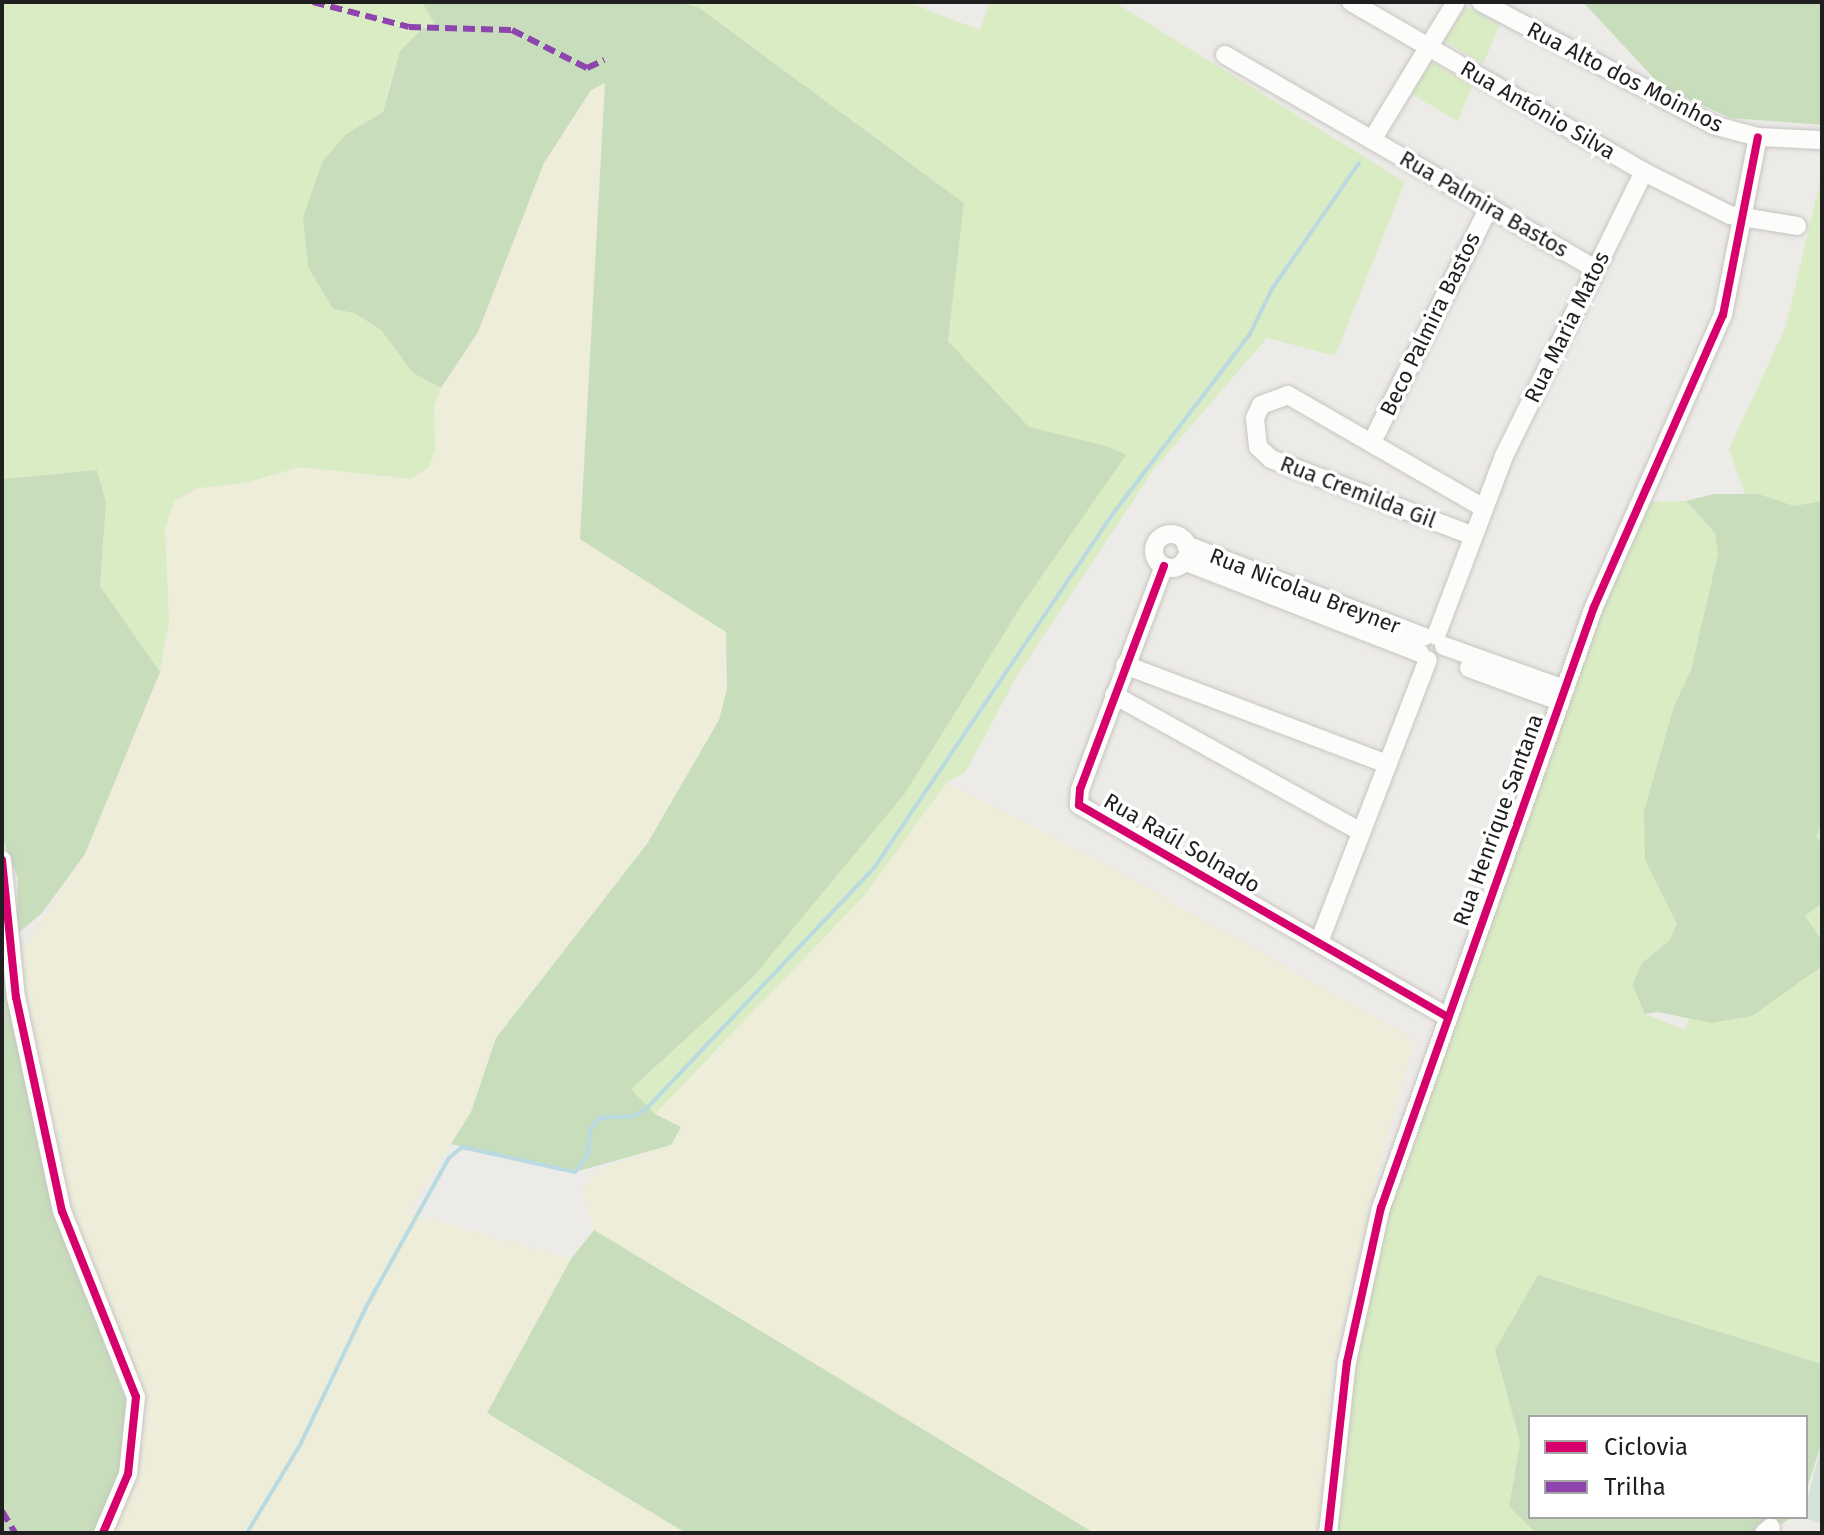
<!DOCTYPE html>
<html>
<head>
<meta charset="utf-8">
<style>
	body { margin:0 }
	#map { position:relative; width:1824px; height:1535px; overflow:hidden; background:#edebe7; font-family:"Fira Sans",sans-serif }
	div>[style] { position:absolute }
	.farmland>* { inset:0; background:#ededda }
	.grass>* { inset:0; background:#daecc4 }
	.forest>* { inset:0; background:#c7ddbb }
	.wetland>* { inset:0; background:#d4e4db }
	.stream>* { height:4px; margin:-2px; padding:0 2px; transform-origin:2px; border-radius:2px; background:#b9dae1 }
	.roads { filter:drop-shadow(0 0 2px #c6c5c3) drop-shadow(0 0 2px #c6c5c3) }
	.minor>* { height:18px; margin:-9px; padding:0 9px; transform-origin:9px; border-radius:9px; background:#fcfcfb }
	.minor>.ring { margin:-9px; padding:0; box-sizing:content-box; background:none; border:18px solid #fcfcfb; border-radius:50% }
	.quiet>* { height:6px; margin-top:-3px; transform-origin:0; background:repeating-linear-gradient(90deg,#8e44ad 0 12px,transparent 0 18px) }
	.cycleway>* { height:8px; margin:-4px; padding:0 4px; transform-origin:4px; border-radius:4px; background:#d6006c }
	span { translate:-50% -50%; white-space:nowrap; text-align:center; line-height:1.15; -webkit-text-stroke:7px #fff; paint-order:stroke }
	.street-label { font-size:22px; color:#1f1f1f }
	.frame { position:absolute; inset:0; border:4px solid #1f1f1f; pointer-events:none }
	.legend { position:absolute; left:1528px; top:1415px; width:280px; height:104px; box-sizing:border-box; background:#fff; border:2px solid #a5a5a5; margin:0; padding:10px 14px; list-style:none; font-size:24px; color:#1f1f1f }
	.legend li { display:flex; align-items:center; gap:16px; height:40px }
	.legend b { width:40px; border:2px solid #a5a5a5 }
</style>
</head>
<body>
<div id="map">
	<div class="farmland">
		<div style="clip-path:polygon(605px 82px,580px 539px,726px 631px,727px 689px,719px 720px,647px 844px,496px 1038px,471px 1112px,408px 1213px,571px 1259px,594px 1230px,582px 1189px,602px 1168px,671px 1145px,680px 1127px,655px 1114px,864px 896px,947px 782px,1096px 859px,1415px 1040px,1376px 1177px,1332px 1370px,1328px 1533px,113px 1533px,139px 1474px,147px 1408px,75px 1227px,20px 968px,23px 950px,85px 854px,160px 672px,168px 635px,166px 522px,174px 501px,199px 488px,300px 467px,395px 478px,423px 473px,432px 458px,435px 401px,478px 332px,544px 163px,591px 90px)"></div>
	</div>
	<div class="grass">
		<div style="clip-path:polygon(2px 2px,422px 2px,440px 31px,392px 75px,383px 112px,346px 134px,332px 309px,354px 313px,381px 330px,413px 373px,441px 388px,434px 406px,435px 449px,429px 467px,411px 479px,300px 467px,244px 483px,199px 488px,174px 501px,165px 530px,169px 620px,160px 672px,100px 586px,106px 502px,97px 470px,2px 479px)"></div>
		<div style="clip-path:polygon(679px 2px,907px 2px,980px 30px,990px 2px,1114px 2px,1405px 182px,1335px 356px,1267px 338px,1154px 469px,1017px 676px,965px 773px,947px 782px,864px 896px,655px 1114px,628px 1089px,1107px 446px,1029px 427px,948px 341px,964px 203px,698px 7px)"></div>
		<div style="clip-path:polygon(1466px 7px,1500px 24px,1483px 64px,1444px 41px)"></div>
		<div style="clip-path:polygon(1431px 62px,1472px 86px,1458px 121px,1410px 93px)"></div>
		<div style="clip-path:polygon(1822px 172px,1822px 1364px,1538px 1275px,1495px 1351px,1520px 1442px,1509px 1507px,1536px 1533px,1328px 1533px,1381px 1208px,1639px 502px,1686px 501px,1715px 533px,1718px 554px,1691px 671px,1674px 706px,1661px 753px,1645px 860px,1677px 924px,1669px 941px,1642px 963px,1632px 986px,1645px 1014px,1685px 1030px,1731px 894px,1780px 594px,1729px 449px,1786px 326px)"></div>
	</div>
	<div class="forest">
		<div style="clip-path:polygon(422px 2px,679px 2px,698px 7px,964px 203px,948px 341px,1029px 427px,1107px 446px,1126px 455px,1023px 603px,906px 792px,753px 977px,631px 1089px,655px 1114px,681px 1127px,671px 1145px,575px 1172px,451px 1144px,471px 1112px,496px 1038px,647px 844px,719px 720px,727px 689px,726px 632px,580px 539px,605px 83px,591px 90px,544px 163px,478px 332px,441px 388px,413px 373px,381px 330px,354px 313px,333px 309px,308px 267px,303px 217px,323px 161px,346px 134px,383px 112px,400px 51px,423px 28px,439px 31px)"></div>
		<div style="clip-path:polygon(1583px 2px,1822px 2px,1822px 125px,1731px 118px,1662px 87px)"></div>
		<div style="clip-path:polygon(97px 470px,106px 502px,100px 586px,160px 672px,85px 854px,42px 913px,16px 935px,18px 878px,2px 838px,2px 479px)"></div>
		<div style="clip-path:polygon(1714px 494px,1758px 494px,1794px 506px,1822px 501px,1822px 822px,1816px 837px,1822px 843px,1822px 903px,1805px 916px,1822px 941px,1822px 966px,1752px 1016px,1711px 1023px,1658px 1012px,1645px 1014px,1632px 985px,1642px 963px,1669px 941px,1677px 924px,1645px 860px,1644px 811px,1674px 706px,1691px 670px,1718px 554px,1715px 533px,1686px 501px)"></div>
		<div style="clip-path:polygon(2px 962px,64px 1241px,129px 1408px,117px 1482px,95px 1533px,2px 1533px)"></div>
		<div style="clip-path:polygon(594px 1230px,1094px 1533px,686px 1533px,487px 1413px,571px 1259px)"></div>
		<div style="clip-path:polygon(1538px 1275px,1822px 1364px,1822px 1442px,1806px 1491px,1806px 1417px,1530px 1417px,1530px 1517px,1794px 1517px,1763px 1533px,1536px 1533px,1509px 1507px,1520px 1442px,1495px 1350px)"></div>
	</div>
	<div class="wetland">
		<div style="clip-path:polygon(1822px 1442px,1822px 1524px,1803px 1517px)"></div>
	</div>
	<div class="stream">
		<div style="left:247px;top:1533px;width:103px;rotate:-58.9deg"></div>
		<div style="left:300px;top:1445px;width:153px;rotate:-64.4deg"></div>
		<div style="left:366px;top:1307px;width:171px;rotate:-60.9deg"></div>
		<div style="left:449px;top:1158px;width:17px;rotate:-40deg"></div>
		<div style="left:462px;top:1147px;width:116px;rotate:12.5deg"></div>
		<div style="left:575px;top:1172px;width:22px;rotate:-54deg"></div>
		<div style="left:588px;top:1154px;width:24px;rotate:-85deg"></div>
		<div style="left:590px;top:1130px;width:15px;rotate:-53deg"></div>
		<div style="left:599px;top:1118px;width:36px;rotate:-3deg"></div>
		<div style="left:635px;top:1116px;width:16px;rotate:-35deg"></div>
		<div style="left:648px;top:1107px;width:329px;rotate:-46.6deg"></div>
		<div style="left:874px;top:868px;width:424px;rotate:-56deg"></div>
		<div style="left:1111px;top:516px;width:229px;rotate:-52.6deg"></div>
		<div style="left:1250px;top:334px;width:50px;rotate:-63.9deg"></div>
		<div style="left:1272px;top:289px;width:153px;rotate:-55.4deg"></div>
	</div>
	<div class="roads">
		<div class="minor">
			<div style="left:1351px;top:2px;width:339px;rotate:30.1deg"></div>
			<div style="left:1481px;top:2px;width:263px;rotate:27.9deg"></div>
			<div style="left:1713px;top:125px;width:47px;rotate:14.9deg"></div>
			<div style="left:1758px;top:137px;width:64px;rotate:2.7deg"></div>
			<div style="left:1225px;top:55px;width:170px;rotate:30deg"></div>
			<div style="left:1372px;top:140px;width:162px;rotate:-58.7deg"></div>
			<div style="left:1372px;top:140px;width:258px;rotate:30deg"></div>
			<div style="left:1372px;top:442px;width:263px;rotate:-63.5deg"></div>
			<div class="ring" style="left:1154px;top:534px;width:16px;height:16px"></div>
			<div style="left:1471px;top:535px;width:214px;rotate:-159.2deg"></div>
			<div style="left:1271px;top:459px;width:18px;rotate:-137deg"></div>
			<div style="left:1258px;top:447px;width:29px;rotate:-96deg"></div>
			<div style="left:1255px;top:418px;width:14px;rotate:-65deg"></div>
			<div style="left:1261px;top:405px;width:29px;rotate:-20deg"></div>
			<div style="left:1288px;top:395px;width:224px;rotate:30deg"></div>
			<div style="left:1186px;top:545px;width:255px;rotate:21.1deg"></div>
			<div style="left:1184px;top:561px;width:253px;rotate:21.3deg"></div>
			<div style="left:1164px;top:566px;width:238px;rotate:110.6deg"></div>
			<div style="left:1080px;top:789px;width:16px;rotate:94deg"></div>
			<div style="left:1079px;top:805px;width:423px;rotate:29.9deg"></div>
			<div style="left:1436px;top:636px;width:192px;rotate:-69.3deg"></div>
			<div style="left:1504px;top:456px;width:317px;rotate:-63.8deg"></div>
			<div style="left:1644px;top:172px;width:96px;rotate:26.6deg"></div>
			<div style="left:1730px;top:215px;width:68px;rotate:9.3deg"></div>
			<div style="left:1444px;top:646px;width:127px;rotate:19.7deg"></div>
			<div style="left:1125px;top:665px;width:277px;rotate:20.7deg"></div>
			<div style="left:1469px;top:668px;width:96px;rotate:20.1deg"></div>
			<div style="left:1114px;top:695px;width:280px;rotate:29deg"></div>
			<div style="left:2px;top:860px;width:138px;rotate:84.2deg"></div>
			<div style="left:16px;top:997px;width:219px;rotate:77.9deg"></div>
			<div style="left:62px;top:1211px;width:200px;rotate:68.3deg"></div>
			<div style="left:136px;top:1397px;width:77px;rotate:95.9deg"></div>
			<div style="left:128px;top:1474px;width:64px;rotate:113deg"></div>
			<div style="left:1319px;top:942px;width:302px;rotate:-68.9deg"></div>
			<div style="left:1328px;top:1533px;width:172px;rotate:-83.7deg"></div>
			<div style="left:1347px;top:1362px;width:158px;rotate:-77.6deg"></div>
			<div style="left:1381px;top:1208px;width:638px;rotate:-70.49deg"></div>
			<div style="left:1594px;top:607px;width:319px;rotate:-66.2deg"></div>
			<div style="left:1723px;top:315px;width:181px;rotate:-78.9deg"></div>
			<div style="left:1764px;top:1533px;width:9px;rotate:-41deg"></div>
		</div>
	</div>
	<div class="quiet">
		<div style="left:313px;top:2px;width:99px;rotate:14.6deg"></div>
		<div style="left:409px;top:27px;width:103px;rotate:1.7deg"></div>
		<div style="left:512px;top:30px;width:84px;rotate:26.9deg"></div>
		<div style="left:587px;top:68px;width:19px;rotate:-25deg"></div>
		<div style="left:2px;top:1511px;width:26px;rotate:59deg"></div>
	</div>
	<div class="cycleway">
		<div style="left:1164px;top:566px;width:238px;rotate:110.6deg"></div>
		<div style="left:1080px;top:789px;width:16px;rotate:94deg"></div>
		<div style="left:1079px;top:805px;width:423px;rotate:29.9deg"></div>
		<div style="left:2px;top:860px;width:138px;rotate:84.2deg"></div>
		<div style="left:16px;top:997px;width:219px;rotate:77.9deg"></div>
		<div style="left:62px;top:1211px;width:200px;rotate:68.3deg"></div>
		<div style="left:136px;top:1397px;width:77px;rotate:95.9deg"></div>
		<div style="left:128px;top:1474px;width:64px;rotate:113deg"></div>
		<div style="left:1328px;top:1533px;width:172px;rotate:-83.7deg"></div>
		<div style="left:1347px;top:1362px;width:158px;rotate:-77.6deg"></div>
		<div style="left:1381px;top:1208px;width:638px;rotate:-70.49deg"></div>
		<div style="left:1594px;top:607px;width:319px;rotate:-66.2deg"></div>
		<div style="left:1723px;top:315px;width:181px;rotate:-78.9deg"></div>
	</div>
	<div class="street-label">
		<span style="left:1625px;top:77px;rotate:27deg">Rua Alto dos Moinhos</span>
		<span style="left:1538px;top:110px;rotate:30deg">Rua António Silva</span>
		<span style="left:1484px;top:204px;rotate:30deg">Rua Palmira Bastos</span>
		<span style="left:1430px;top:324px;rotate:-64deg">Beco Palmira Bastos</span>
		<span style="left:1567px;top:327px;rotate:-64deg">Rua Maria Matos</span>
		<span style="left:1358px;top:492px;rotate:21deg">Rua Cremilda Gil</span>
		<span style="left:1305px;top:591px;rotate:21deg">Rua Nicolau Breyner</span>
		<span style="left:1498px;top:820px;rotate:-70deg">Rua Henrique Santana</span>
		<span style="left:1182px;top:843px;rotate:30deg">Rua Raúl Solnado</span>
	</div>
	<div class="frame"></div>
	<ul class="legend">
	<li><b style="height:10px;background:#d6006c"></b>Ciclovia</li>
	<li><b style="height:10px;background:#8e44ad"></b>Trilha</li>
	</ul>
</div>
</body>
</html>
